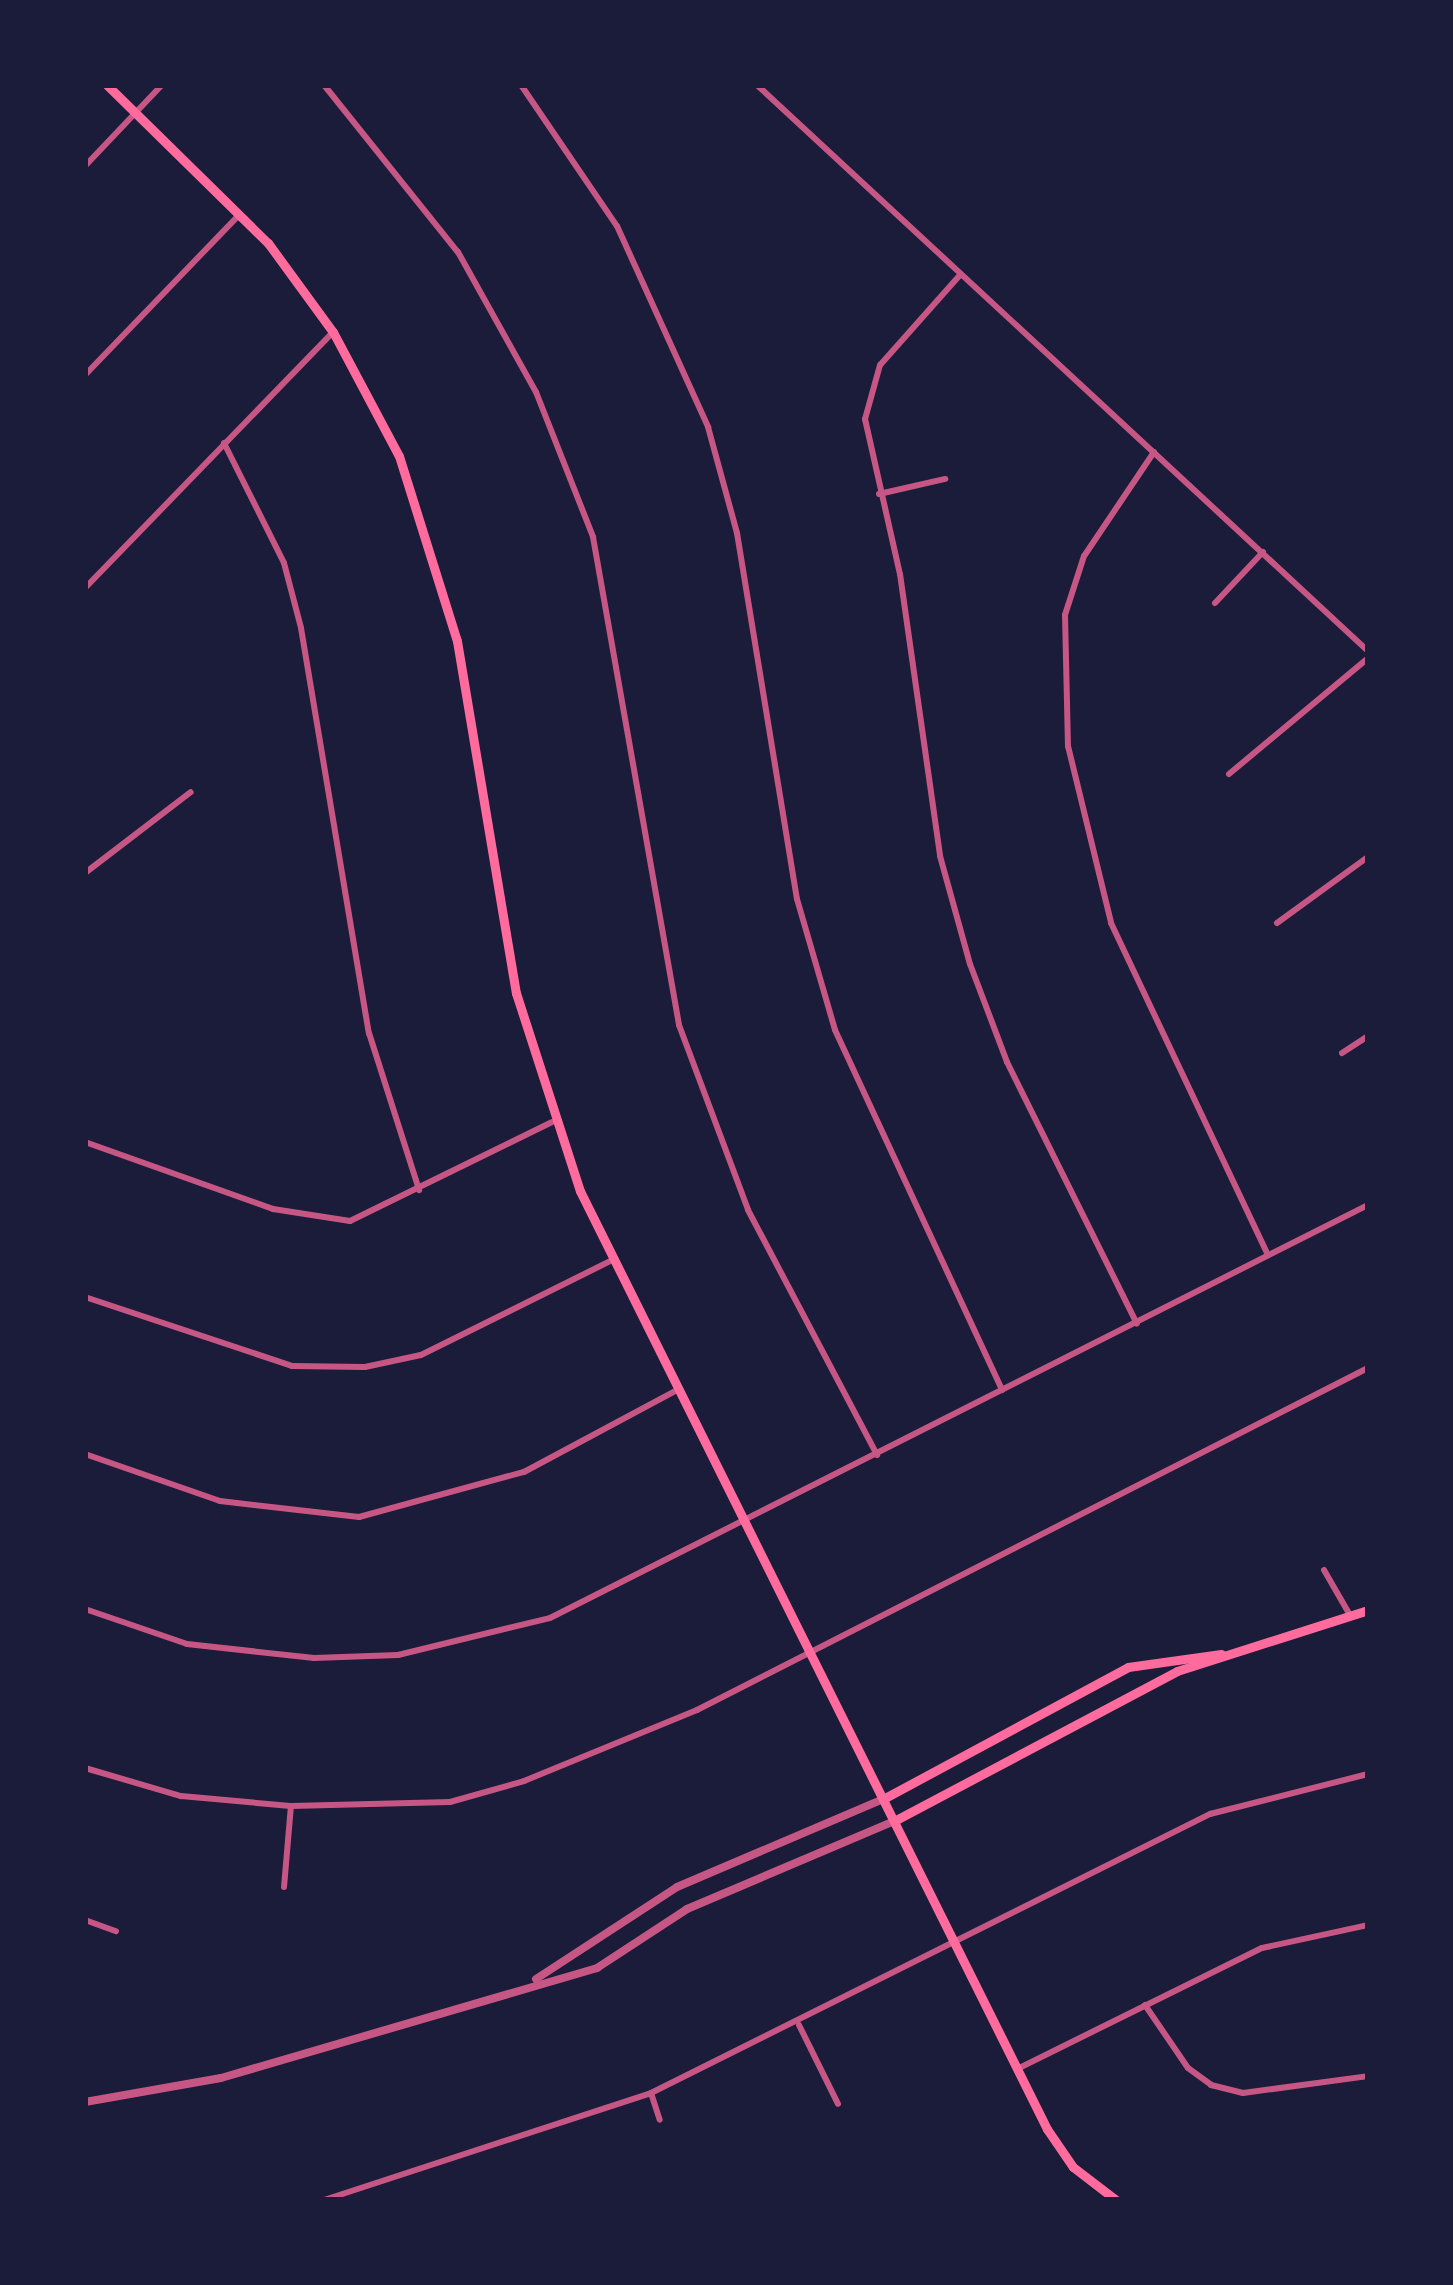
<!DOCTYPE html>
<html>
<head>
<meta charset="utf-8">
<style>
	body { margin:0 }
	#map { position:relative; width:1453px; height:2285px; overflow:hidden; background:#1b1b3a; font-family:Karla,sans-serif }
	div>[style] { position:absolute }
	.minor>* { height:6px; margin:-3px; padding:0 3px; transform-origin:3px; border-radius:3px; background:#c65784 }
	.tertiary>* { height:8px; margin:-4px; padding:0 4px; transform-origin:4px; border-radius:4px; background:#c65784 }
	.secondary>* { height:9px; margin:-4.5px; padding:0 4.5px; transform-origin:4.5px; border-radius:4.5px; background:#ff6b9d }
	span { translate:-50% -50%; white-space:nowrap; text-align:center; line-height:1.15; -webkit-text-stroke:9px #1b1b3a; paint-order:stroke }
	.frame { position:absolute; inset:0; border:88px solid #1b1b3a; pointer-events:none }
</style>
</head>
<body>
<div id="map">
	<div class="minor">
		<div style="left:324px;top:85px;width:214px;rotate:51.3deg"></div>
		<div style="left:458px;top:252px;width:160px;rotate:60.9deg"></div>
		<div style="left:536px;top:392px;width:156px;rotate:68.5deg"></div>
		<div style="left:593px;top:537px;width:496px;rotate:80deg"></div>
		<div style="left:679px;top:1025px;width:197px;rotate:69.5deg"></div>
		<div style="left:748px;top:1210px;width:277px;rotate:62.2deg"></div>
		<div style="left:521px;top:85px;width:171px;rotate:55.8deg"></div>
		<div style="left:617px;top:226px;width:221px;rotate:65.6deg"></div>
		<div style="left:708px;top:427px;width:110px;rotate:74.7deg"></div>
		<div style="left:737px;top:533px;width:371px;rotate:80.7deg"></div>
		<div style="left:797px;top:899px;width:136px;rotate:73.8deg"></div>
		<div style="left:835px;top:1030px;width:397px;rotate:65.1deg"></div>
		<div style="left:757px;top:85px;width:833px;rotate:42.81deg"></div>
		<div style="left:85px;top:166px;width:112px;rotate:-46.5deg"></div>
		<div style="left:960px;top:275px;width:120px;rotate:131.6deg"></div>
		<div style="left:880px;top:365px;width:56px;rotate:105.5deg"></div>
		<div style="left:865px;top:419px;width:159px;rotate:77.3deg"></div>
		<div style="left:900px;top:574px;width:285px;rotate:81.9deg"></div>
		<div style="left:940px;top:856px;width:112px;rotate:74.5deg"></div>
		<div style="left:970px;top:964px;width:105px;rotate:69.3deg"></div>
		<div style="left:1007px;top:1062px;width:292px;rotate:63.6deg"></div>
		<div style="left:85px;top:375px;width:223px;rotate:-46.1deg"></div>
		<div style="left:224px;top:443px;width:134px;rotate:63.4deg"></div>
		<div style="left:284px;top:563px;width:67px;rotate:75.3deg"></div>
		<div style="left:301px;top:628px;width:411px;rotate:80.5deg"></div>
		<div style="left:369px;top:1033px;width:165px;rotate:72.3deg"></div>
		<div style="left:1154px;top:452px;width:125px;rotate:123.9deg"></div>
		<div style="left:1084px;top:556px;width:62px;rotate:107.9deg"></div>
		<div style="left:1065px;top:615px;width:131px;rotate:88.7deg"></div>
		<div style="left:1068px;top:746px;width:182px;rotate:76.3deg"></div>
		<div style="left:1111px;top:923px;width:367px;rotate:64.7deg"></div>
		<div style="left:879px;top:494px;width:68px;rotate:-12.8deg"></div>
		<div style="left:85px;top:588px;width:356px;rotate:-45.9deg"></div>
		<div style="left:1215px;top:603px;width:70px;rotate:-46.7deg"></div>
		<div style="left:1229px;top:774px;width:181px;rotate:-39.8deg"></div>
		<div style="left:85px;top:873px;width:133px;rotate:-37.4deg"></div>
		<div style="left:1277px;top:923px;width:112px;rotate:-36deg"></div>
		<div style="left:1342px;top:1053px;width:31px;rotate:-33deg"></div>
		<div style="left:85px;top:1142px;width:200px;rotate:19.6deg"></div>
		<div style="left:273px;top:1209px;width:78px;rotate:8.9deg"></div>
		<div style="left:350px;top:1221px;width:225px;rotate:-26.1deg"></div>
		<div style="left:85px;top:1297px;width:218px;rotate:18.4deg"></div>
		<div style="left:292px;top:1366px;width:73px;rotate:0.8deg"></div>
		<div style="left:365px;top:1367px;width:57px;rotate:-12.1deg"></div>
		<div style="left:421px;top:1355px;width:211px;rotate:-26.4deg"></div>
		<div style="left:85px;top:1454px;width:143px;rotate:19.2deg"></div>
		<div style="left:220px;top:1501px;width:140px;rotate:6.6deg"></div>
		<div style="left:359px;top:1517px;width:171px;rotate:-15.3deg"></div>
		<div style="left:524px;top:1472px;width:174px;rotate:-28.2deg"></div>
		<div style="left:1324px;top:1570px;width:54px;rotate:60.1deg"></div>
		<div style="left:85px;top:1609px;width:108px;rotate:18.9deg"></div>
		<div style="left:187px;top:1644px;width:128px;rotate:6.3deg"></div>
		<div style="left:314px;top:1658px;width:84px;rotate:-2deg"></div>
		<div style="left:398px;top:1655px;width:156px;rotate:-13.7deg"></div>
		<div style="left:550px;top:1618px;width:916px;rotate:-26.79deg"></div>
		<div style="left:85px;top:1768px;width:100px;rotate:16.3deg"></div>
		<div style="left:181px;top:1796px;width:110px;rotate:5.2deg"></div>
		<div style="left:291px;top:1806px;width:159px;rotate:-1.4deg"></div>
		<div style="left:450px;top:1802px;width:77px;rotate:-15.8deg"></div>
		<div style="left:524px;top:1781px;width:187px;rotate:-22.3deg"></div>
		<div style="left:697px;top:1710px;width:753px;rotate:-27.01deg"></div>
		<div style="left:284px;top:1887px;width:81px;rotate:-85.1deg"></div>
		<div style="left:85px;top:1920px;width:33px;rotate:20deg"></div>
		<div style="left:1145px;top:2005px;width:76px;rotate:55.7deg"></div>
		<div style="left:1188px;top:2068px;width:29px;rotate:36deg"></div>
		<div style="left:1211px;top:2085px;width:33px;rotate:14deg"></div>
		<div style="left:1243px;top:2093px;width:126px;rotate:-7.7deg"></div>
		<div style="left:799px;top:2025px;width:88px;rotate:63.7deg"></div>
		<div style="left:1017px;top:2069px;width:273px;rotate:-26.3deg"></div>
		<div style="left:1262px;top:1948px;width:108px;rotate:-12.2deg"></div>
		<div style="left:651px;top:2093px;width:28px;rotate:72deg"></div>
		<div style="left:324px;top:2200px;width:344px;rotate:-18.1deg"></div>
		<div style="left:651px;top:2093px;width:625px;rotate:-26.52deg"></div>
		<div style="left:1210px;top:1814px;width:163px;rotate:-14.2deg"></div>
	</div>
	<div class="tertiary">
		<div style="left:536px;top:1979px;width:168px;rotate:-33.1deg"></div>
		<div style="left:677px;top:1887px;width:224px;rotate:-23.1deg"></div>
		<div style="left:85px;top:2102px;width:138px;rotate:-10deg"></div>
		<div style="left:221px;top:2078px;width:392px;rotate:-16.3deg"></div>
		<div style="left:597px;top:1968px;width:108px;rotate:-33.2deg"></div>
		<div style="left:687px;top:1909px;width:225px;rotate:-23deg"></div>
	</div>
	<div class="secondary">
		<div style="left:107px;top:85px;width:226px;rotate:44.5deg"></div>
		<div style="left:268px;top:243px;width:110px;rotate:53.9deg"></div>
		<div style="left:333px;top:332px;width:140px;rotate:62deg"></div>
		<div style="left:399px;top:456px;width:194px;rotate:72.6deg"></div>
		<div style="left:457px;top:641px;width:357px;rotate:80.5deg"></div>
		<div style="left:516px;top:993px;width:208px;rotate:72.1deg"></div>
		<div style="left:580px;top:1191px;width:1048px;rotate:63.53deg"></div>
		<div style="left:1047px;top:2129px;width:46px;rotate:55.6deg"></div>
		<div style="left:1073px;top:2167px;width:54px;rotate:37.5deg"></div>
		<div style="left:883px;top:1799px;width:278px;rotate:-28.3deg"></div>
		<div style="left:1128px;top:1667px;width:94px;rotate:-8deg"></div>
		<div style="left:894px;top:1821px;width:320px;rotate:-27.9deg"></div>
		<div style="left:1177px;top:1671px;width:201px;rotate:-17.7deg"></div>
	</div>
	<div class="frame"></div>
</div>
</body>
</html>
